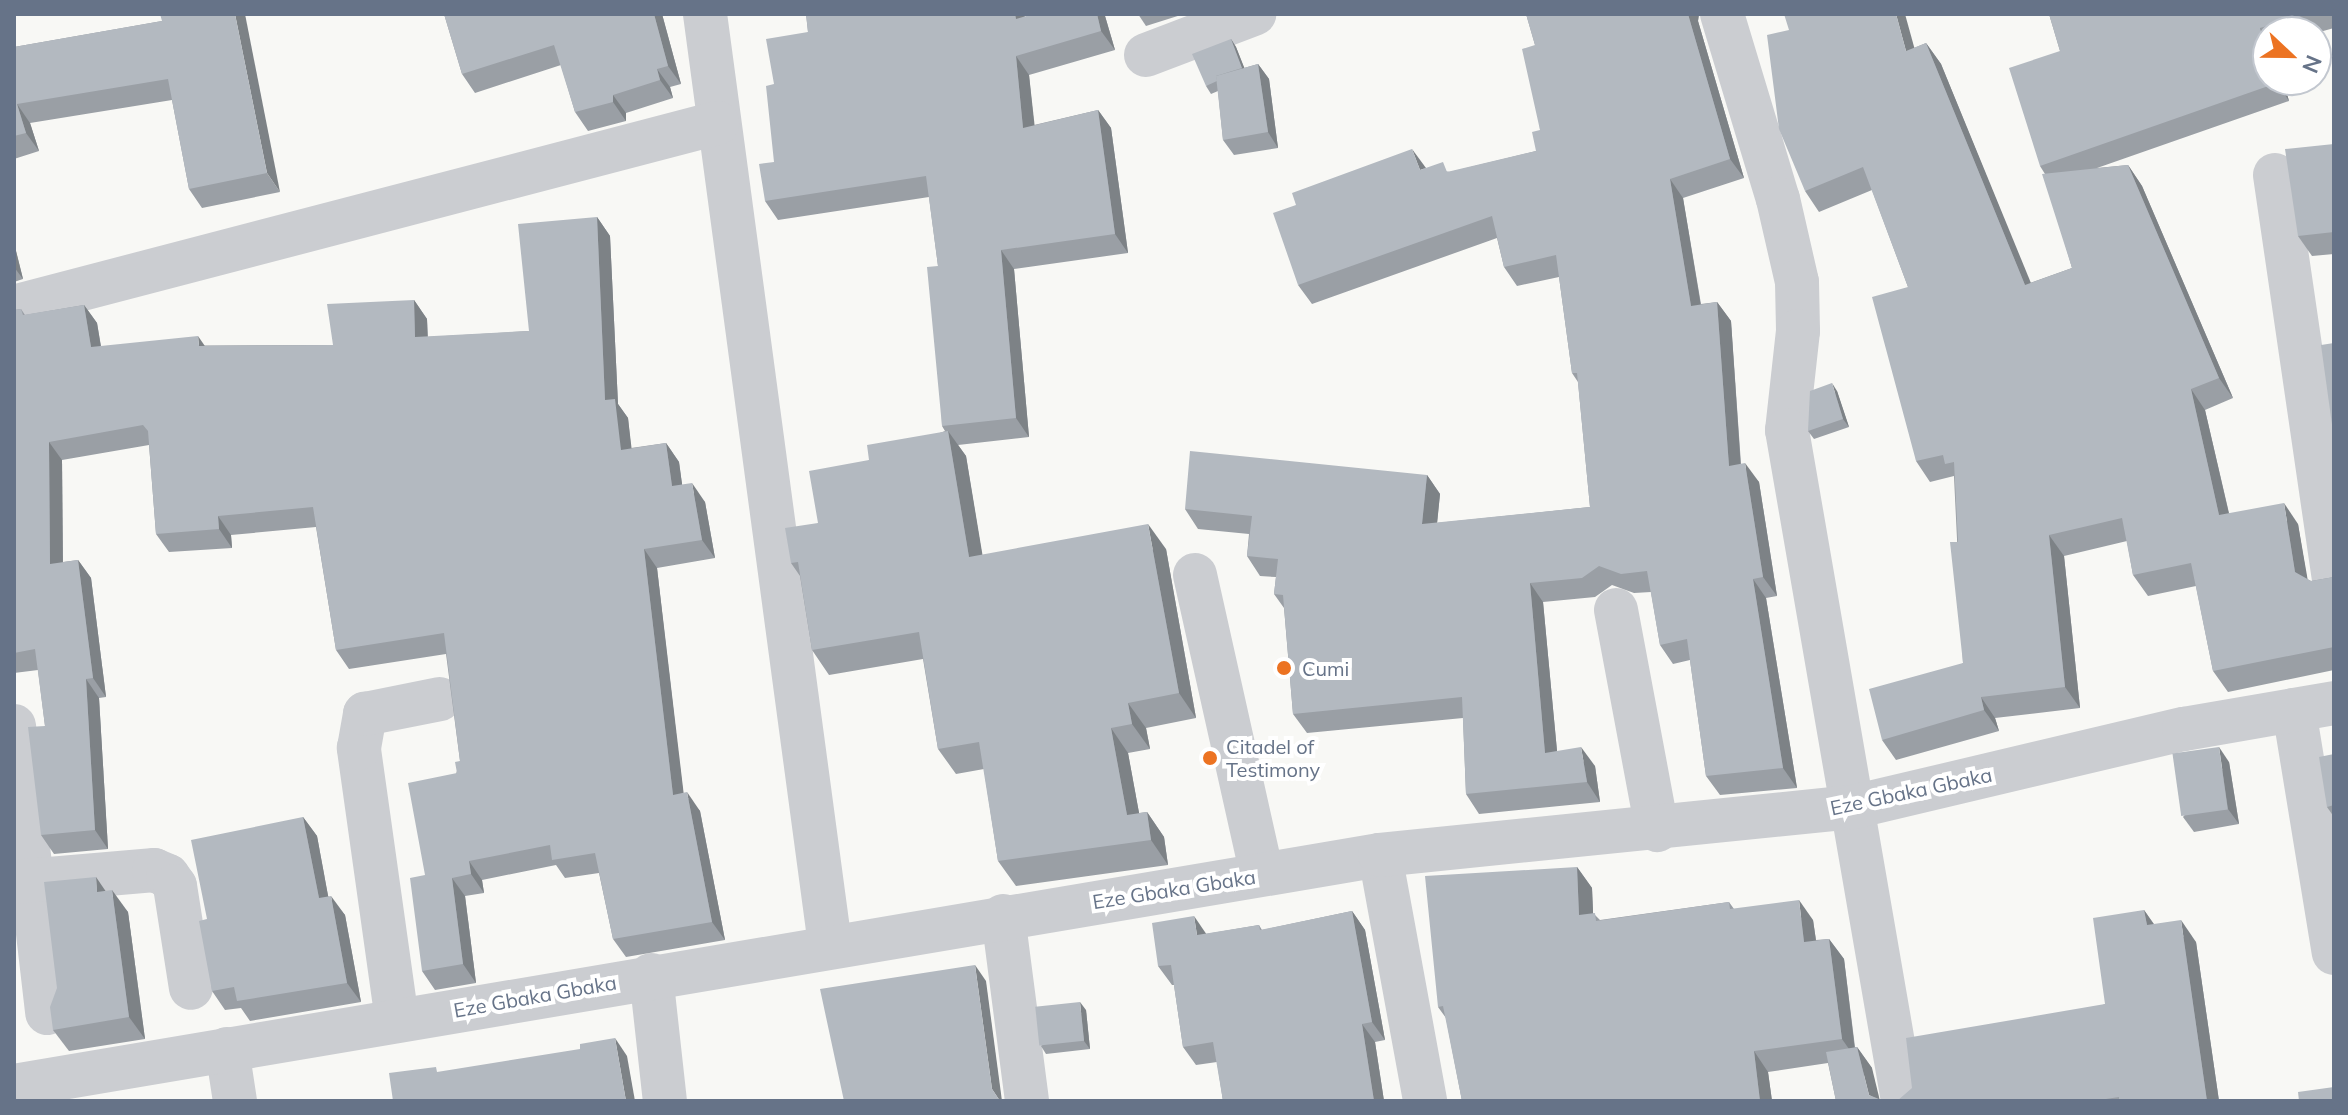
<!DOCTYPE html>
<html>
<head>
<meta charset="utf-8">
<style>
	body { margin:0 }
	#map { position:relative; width:2348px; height:1115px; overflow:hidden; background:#f8f8f5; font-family:Mulish,sans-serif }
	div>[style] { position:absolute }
	.minor>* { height:44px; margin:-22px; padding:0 22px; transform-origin:22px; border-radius:22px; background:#cbcdd1 }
	.wall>* { inset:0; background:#9a9fa5 }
	.shaded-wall>* { inset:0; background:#7d8286 }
	.building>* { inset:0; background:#b3b9c0; transform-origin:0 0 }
	.dots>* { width:22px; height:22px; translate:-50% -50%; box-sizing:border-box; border:4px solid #fff; border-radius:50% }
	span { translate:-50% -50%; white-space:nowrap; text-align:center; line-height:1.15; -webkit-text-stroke:8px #fff; paint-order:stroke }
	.poi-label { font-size:20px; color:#667388 }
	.left { translate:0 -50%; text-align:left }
	.street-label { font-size:20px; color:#667388 }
	.frame { position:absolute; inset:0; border:16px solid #667388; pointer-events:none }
	.north { position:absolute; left:2252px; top:16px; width:80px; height:80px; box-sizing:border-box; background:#fff; border:2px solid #c2c7cf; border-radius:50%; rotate:112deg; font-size:22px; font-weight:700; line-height:32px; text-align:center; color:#667388 }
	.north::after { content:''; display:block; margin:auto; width:28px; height:36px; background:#ec7322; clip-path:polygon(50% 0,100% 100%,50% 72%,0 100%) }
</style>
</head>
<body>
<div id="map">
	<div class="minor">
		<div style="left:705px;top:14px;width:939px;rotate:82.35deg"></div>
		<div style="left:1722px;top:14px;width:193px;rotate:73.2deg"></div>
		<div style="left:1778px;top:199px;width:85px;rotate:77.1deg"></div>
		<div style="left:1797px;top:282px;width:49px;rotate:88.8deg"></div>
		<div style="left:1798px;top:331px;width:100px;rotate:96.3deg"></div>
		<div style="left:1787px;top:430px;width:681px;rotate:80.19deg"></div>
		<div style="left:1146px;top:55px;width:116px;rotate:-20.8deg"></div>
		<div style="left:2275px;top:175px;width:407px;rotate:81.7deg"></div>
		<div style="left:17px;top:306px;width:724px;rotate:-14.65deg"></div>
		<div style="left:1195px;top:575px;width:306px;rotate:77.4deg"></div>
		<div style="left:1616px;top:610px;width:224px;rotate:79.4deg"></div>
		<div style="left:2294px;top:710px;width:246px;rotate:80.7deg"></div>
		<div style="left:14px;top:726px;width:289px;rotate:83.4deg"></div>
		<div style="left:1380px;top:855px;width:250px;rotate:79.6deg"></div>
		<div style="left:14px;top:882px;width:141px;rotate:-4.9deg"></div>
		<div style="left:154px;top:870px;width:15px;rotate:23deg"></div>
		<div style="left:168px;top:876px;width:12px;rotate:55deg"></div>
		<div style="left:175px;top:886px;width:103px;rotate:81.1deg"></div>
		<div style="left:1003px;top:916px;width:187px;rotate:82.6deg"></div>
		<div style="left:651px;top:975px;width:127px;rotate:83.7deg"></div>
		<div style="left:397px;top:1020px;width:275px;rotate:-98deg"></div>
		<div style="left:359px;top:748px;width:35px;rotate:-80deg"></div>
		<div style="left:365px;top:714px;width:76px;rotate:-11.3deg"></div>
		<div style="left:227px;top:1049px;width:53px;rotate:81.3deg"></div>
		<div style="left:14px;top:1086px;width:1385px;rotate:-9.6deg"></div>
		<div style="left:1380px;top:855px;width:475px;rotate:-5.8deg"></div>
		<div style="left:1853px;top:807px;width:340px;rotate:-13.3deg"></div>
		<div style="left:2184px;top:729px;width:152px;rotate:-9.8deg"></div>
	</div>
	<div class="wall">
		<div style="clip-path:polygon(444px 14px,662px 14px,681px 84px,670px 87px,673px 98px,626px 113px,626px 121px,588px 131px,575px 112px,561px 65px,475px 93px,462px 74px)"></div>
		<div style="clip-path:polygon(806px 14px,1024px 14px,1025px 17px,1105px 16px,1115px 50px,1029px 75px,1034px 125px,1098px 110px,1111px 128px,1128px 253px,1014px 269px,1029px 437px,958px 445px,966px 456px,982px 555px,1166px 549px,1196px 718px,1146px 728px,1150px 749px,1128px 753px,1139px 813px,1147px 812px,1164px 837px,1168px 865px,1016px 886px,998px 861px,984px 769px,956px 774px,938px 749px,923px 659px,829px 675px,812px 650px,800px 576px,791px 563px,818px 523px,869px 460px,945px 431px,942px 426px,938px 266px,929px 197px,778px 220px,765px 201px,774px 162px,774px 84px,808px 32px)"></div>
		<div style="clip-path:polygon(1138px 14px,1184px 14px,1146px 26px)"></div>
		<div style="clip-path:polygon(1526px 14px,1699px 14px,1698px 21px,1744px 178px,1683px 198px,1701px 304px,1717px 302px,1731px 321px,1741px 464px,1759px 482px,1777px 596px,1766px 598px,1797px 788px,1720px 795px,1706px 776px,1690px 660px,1673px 664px,1660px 645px,1651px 592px,1634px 593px,1612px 585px,1595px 597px,1543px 602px,1557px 751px,1595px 766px,1600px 802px,1479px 814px,1466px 794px,1463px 718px,1307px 733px,1293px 714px,1284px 608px,1274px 594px,1276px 577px,1260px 576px,1247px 556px,1249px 534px,1198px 529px,1185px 509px,1427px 475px,1440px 494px,1437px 523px,1590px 507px,1578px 382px,1572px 373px,1559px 277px,1517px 286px,1504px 267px,1497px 238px,1312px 304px,1298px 285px,1425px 168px,1450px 172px,1536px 151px,1540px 130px,1535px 45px)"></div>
		<div style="clip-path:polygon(2049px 14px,2334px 14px,2334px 28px,2316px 33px,2316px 32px,2268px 32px,2268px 80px,2283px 80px,2289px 101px,2097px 168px,2128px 165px,2142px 186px,2233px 398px,2205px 410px,2229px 513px,2298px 524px,2307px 579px,2311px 581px,2334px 577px,2334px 670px,2228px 692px,2213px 671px,2196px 586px,2148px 596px,2133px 575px,2127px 541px,2064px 556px,2080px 708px,1995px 718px,1999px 731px,1896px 760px,1882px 740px,1963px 663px,1954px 477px,1954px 476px,1930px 482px,1916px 461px,1908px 287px,1872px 190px,1819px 212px,1805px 191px,1914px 48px,1926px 43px,1941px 64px,2030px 283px,2072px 268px,2045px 174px,2040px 166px,2060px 51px)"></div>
		<div style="clip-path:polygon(162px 21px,280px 192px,202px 208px,189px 189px,172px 100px,30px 123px,39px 151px,14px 159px,14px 47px)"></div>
		<div style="clip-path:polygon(1231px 39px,1236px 47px,1244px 68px,1258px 64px,1269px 79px,1278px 148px,1234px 155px,1223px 140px,1218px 91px,1211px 94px,1206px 86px)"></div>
		<div style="clip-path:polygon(2334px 144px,2334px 254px,2312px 256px,2298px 236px)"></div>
		<div style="clip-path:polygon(597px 217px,610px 236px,618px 404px,628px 418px,631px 448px,666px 443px,679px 462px,682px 485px,705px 502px,715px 558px,657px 568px,683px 793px,700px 811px,725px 940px,626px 957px,613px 939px,599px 873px,565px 878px,556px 865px,482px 880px,484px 893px,465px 896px,476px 983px,435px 990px,422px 971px,425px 875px,460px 761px,446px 654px,349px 669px,336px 650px,316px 527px,231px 535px,232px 548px,169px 552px,156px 534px,149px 445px,62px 460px,63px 562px,78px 560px,91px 578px,106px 697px,99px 698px,108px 849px,54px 854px,41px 835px,45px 726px,38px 670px,14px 673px,14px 310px,21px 309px,25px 315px,84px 305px,97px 323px,101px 346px,333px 345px,414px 300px,427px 319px,428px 337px,529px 331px)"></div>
		<div style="clip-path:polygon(14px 243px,23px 279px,14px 282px)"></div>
		<div style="clip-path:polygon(1837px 391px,1849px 427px,1814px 439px,1808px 431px)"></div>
		<div style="clip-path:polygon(2334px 754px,2334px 817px,2327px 807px)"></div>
		<div style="clip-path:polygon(2229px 762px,2239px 824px,2194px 832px,2183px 817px)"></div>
		<div style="clip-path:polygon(303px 817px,317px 836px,328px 896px,345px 915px,361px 1002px,250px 1021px,241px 1008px,225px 1010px,212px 991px,207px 919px)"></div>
		<div style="clip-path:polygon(1577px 867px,1592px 888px,1593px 913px,1600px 920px,1729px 902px,1734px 909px,1813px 920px,1816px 940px,1829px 939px,1844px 959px,1855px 1047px,1857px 1047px,1872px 1068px,1836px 1101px,1828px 1063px,1768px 1072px,1772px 1101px,1462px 1101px,1446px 1018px,1438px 1007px)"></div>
		<div style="clip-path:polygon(106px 891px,128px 912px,145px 1039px,69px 1051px,53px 1030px)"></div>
		<div style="clip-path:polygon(2144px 910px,2154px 924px,2196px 942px,2219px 1101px,1897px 1101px,2105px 1004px)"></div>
		<div style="clip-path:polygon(1352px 911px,1365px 930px,1385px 1040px,1375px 1042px,1384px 1101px,1223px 1101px,1217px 1062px,1196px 1065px,1183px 1047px,1174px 985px,1172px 985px,1158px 966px,1206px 934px,1259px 925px,1262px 930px)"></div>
		<div style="clip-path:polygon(1086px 1010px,1090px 1049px,1046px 1054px,1041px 1046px)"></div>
	</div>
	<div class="shaded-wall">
		<div style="clip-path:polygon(235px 14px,245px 14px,280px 192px,267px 173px)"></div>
		<div style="clip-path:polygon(654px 14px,662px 14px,681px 84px,668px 66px)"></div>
		<div style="clip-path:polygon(1015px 14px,1024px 14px,1029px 38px,1016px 19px)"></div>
		<div style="clip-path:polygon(1097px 14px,1104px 14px,1105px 16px,1115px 50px,1101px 31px)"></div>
		<div style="clip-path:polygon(1688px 14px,1699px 14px,1698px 21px,1744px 178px,1730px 159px)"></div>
		<div style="clip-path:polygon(1896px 14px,1905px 14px,1921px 72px,1906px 51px)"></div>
		<div style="clip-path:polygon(2260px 28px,2268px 39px,2268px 54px)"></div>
		<div style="clip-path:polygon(1231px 39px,1236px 47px,1248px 77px,1242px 69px)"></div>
		<div style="clip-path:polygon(1926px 43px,1941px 64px,2040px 305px,2025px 285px)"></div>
		<div style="clip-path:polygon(1016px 56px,1029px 75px,1037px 147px,1023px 128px)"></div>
		<div style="clip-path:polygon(1258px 64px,1269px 79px,1278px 148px,1268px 132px)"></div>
		<div style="clip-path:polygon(657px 69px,670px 87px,673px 98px,660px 80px)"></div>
		<div style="clip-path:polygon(2276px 80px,2283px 80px,2289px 101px,2277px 83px)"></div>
		<div style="clip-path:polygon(613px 95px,626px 113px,626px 121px,613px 102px)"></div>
		<div style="clip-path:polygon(17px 104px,30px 123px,39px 151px,26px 133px)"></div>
		<div style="clip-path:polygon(1098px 110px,1111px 128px,1128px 253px,1115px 234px)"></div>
		<div style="clip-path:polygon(1412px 149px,1426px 168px,1420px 170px)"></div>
		<div style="clip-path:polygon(2128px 165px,2142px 186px,2233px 398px,2219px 378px)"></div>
		<div style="clip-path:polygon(1670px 179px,1683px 198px,1704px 325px,1691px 306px)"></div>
		<div style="clip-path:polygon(597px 217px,610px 236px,618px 404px,628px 418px,634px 469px,621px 450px,605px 400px)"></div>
		<div style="clip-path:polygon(14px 243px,23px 279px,14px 267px)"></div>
		<div style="clip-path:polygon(1001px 250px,1014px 269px,1029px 437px,1016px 418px)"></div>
		<div style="clip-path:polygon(414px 300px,427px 319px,428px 356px,415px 337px)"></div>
		<div style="clip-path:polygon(1717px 302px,1731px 321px,1742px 485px,1729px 466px)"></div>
		<div style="clip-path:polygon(84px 305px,97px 323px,104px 366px,91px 347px)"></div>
		<div style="clip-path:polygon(198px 336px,211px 355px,199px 346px)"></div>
		<div style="clip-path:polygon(1832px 383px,1837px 391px,1849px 427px,1843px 419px)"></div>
		<div style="clip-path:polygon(2191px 389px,2205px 410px,2234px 536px,2219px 515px)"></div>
		<div style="clip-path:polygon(948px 431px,966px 456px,987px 582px,969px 557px)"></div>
		<div style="clip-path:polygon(49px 442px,62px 460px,63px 582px,50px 564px)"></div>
		<div style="clip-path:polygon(666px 443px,679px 462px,685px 505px,672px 486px)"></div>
		<div style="clip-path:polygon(1745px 463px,1759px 482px,1777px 596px,1763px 577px)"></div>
		<div style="clip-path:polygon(1427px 475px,1440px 494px,1435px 544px,1422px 524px)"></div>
		<div style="clip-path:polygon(692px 483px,705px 502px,715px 558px,702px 540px)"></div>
		<div style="clip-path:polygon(2284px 503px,2298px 524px,2310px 593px,2295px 572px)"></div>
		<div style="clip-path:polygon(218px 516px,231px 535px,232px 548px,219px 529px)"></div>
		<div style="clip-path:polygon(1148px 524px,1166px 549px,1196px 718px,1179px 693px)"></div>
		<div style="clip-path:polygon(2049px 535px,2064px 556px,2080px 708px,2065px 687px)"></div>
		<div style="clip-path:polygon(644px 549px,657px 568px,686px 813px,673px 795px)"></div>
		<div style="clip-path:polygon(78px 560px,91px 578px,106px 697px,93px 678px)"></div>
		<div style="clip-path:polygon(1753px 579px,1766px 598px,1797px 788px,1783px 768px)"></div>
		<div style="clip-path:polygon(1530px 583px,1543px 602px,1559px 772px,1545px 753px)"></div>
		<div style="clip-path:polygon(86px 679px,99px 698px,108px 849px,95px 830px)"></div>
		<div style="clip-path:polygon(1981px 697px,1995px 718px,1999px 731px,1984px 710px)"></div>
		<div style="clip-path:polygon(1128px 703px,1146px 728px,1150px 749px,1132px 724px)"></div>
		<div style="clip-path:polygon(1111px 728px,1128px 753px,1144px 840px,1127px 815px)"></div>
		<div style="clip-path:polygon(1581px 747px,1595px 766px,1600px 802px,1587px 782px)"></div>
		<div style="clip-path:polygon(2219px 747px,2229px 762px,2239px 824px,2228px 809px)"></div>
		<div style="clip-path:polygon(687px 792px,700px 811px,725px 940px,712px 922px)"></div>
		<div style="clip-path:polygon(1147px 812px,1164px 837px,1168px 865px,1151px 840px)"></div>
		<div style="clip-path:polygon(303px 817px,317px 836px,332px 917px,319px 898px)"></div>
		<div style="clip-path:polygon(469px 861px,482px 880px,484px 893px,471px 874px)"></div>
		<div style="clip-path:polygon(1577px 867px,1592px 888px,1594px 935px,1579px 915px)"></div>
		<div style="clip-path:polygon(96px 877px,111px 899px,97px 892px)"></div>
		<div style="clip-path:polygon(452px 878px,465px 896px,476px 983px,463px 964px)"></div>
		<div style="clip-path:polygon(112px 890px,128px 912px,145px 1039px,129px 1017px)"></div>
		<div style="clip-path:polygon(331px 896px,345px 915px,361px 1002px,347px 983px)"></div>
		<div style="clip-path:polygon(1799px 900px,1813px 920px,1819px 962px,1804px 942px)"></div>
		<div style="clip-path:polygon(2144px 910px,2159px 932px,2147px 925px)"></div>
		<div style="clip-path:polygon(1352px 911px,1365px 930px,1385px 1040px,1372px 1022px)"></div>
		<div style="clip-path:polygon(1194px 916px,1207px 935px,1197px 935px)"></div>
		<div style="clip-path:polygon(2181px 920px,2196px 942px,2219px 1101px,2207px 1101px)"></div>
		<div style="clip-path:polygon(1829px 939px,1844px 959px,1856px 1059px,1842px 1039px)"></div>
		<div style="clip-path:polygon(975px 965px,986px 981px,1002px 1101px,1000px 1101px,992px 1089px)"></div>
		<div style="clip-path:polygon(1080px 1002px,1086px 1010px,1090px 1049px,1084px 1041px)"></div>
		<div style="clip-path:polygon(1362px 1024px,1375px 1042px,1384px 1101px,1374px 1101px)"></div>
		<div style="clip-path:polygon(615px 1038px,627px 1056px,635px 1101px,626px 1101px)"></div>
		<div style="clip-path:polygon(1857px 1047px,1872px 1068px,1880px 1101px,1869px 1095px)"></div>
		<div style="clip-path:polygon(1754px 1051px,1768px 1072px,1772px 1101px,1760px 1101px)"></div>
	</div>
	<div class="building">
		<div style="clip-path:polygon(160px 14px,235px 14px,267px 173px,189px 189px,168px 79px,17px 104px,26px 133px,14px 136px,14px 47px,162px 21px)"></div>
		<div style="clip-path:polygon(444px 14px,654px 14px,668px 66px,657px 69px,660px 80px,613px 95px,613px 102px,575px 112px,554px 45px,462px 74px)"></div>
		<div style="clip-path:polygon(806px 14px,1015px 14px,1016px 19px,1033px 14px,1097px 14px,1101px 31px,1016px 56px,1023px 128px,1098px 110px,1115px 234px,1001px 250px,1016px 418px,942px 426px,927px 267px,938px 266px,926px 176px,765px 201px,759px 164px,774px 162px,766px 86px,774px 84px,766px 39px,808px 32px)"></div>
		<div style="clip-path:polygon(1526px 14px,1688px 14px,1730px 159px,1670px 179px,1691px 306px,1717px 302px,1729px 466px,1745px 463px,1763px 577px,1753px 579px,1783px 768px,1706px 776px,1687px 639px,1660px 645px,1647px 571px,1621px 574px,1599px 566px,1582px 578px,1530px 583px,1545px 753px,1581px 747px,1587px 782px,1466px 794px,1462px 697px,1293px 714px,1283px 595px,1274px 594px,1278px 559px,1247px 556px,1252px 516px,1185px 509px,1190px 451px,1427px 475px,1422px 524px,1590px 507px,1577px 373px,1572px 373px,1556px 255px,1504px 267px,1492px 216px,1298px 285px,1273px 213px,1296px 205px,1292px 193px,1412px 149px,1420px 170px,1443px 162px,1447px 172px,1536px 151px,1532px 132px,1540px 130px,1522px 49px,1535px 45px)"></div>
		<div style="clip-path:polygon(1784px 14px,1896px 14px,1906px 51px,1926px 43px,2025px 285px,2072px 268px,2042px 174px,2128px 165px,2219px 378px,2191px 389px,2219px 515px,2284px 503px,2295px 572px,2311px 581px,2334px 577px,2334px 647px,2213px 671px,2191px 563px,2133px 575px,2122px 518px,2049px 535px,2065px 687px,1981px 697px,1984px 710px,1882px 740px,1869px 689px,1963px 663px,1950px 542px,1958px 542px,1954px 462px,1945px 464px,1943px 455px,1916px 461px,1872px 297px,1908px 287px,1863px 167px,1805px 191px,1779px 129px,1767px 35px,1789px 30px)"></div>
		<div style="clip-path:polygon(2049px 14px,2309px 14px,2260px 28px,2268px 54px,2268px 80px,2276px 80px,2277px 83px,2040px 166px,2009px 68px,2060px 51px)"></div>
		<div style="clip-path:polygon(1231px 39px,1242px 68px,1216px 76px,1217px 81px,1206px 86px,1192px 54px)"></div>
		<div style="clip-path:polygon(1258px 64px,1268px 132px,1223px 140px,1216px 76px)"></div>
		<div style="clip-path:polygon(2334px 144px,2334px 232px,2298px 236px,2285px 149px)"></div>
		<div style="clip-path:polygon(597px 217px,605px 400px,615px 399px,621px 450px,666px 443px,672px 486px,692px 483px,702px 540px,644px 549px,673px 795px,687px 792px,712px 922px,613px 939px,595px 853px,552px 860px,550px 845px,469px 861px,471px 874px,452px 878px,463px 964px,422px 971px,410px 878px,425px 875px,408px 783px,457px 773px,455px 762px,460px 761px,444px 633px,336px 650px,313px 507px,218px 516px,219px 529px,156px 534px,148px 431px,143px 425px,49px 442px,50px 564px,78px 560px,93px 678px,86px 679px,95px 830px,41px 835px,28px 727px,45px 726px,35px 649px,14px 653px,14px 310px,21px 309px,23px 315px,84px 305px,91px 347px,198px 336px,199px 346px,333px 345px,327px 304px,414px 300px,415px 337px,529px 331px,518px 224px)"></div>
		<div style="clip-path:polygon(2334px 343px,2334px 439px,2321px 345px)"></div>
		<div style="clip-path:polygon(1832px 383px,1843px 419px,1808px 431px,1810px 391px)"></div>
		<div style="clip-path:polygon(948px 431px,969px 557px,1148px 524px,1179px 693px,1128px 703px,1132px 724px,1111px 728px,1127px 815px,1147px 812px,1151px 840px,998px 861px,979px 742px,938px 749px,919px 632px,812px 650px,798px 562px,791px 563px,785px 528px,818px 523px,809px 471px,869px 460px,867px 445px)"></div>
		<div style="left:2219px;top:747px;width:63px;height:47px;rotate:82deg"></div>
		<div style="clip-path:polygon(2334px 754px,2334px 805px,2327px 807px,2319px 757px)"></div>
		<div style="clip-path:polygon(303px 817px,319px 898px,331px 896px,347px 983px,237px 1001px,234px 987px,212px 991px,199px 921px,207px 919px,191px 840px)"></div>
		<div style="clip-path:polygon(1577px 867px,1579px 915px,1595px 913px,1596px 921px,1729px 902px,1730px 909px,1799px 900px,1804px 942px,1829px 939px,1842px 1039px,1754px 1051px,1760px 1101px,1462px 1101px,1443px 1006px,1438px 1007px,1425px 876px)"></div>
		<div style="clip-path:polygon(96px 877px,97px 892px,112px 890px,129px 1017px,53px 1030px,50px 1007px,57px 988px,44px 882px)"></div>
		<div style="clip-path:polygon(2144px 910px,2147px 925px,2181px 920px,2207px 1101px,2119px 1101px,2119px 1097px,2093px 1101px,1897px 1101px,1912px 1088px,1906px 1038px,2105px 1004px,2093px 918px)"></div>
		<div style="clip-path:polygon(1352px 911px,1372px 1022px,1362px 1024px,1374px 1101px,1223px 1101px,1213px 1042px,1183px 1047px,1171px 965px,1158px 966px,1152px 923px,1194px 916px,1197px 935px,1259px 925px,1260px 930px)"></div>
		<div style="clip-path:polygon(975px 965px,992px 1089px,1000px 1101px,844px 1101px,820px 989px)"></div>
		<div style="left:1080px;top:1002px;width:39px;height:45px;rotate:84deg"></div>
		<div style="clip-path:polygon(615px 1038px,626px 1101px,390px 1101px,393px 1101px,389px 1073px,436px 1067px,437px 1072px,580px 1049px,580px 1044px)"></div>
		<div style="clip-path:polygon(1857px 1047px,1869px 1095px,1884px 1101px,1836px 1101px,1826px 1052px)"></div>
		<div style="clip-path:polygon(2334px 1087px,2334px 1101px,2299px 1101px,2298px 1092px)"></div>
	</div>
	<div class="dots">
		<div style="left:1284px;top:668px;background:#ec7322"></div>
		<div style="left:1210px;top:758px;background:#ec7322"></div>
	</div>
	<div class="poi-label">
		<span class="left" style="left:1302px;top:668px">Cumi</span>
		<span class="left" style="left:1226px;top:758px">Citadel of<br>Testimony</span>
	</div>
	<div class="street-label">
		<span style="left:1911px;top:791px;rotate:-12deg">Eze Gbaka Gbaka</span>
		<span style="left:1174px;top:889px;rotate:-9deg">Eze Gbaka Gbaka</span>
		<span style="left:535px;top:996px;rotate:-10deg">Eze Gbaka Gbaka</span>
	</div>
	<div class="frame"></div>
	<div class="north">N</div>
</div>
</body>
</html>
